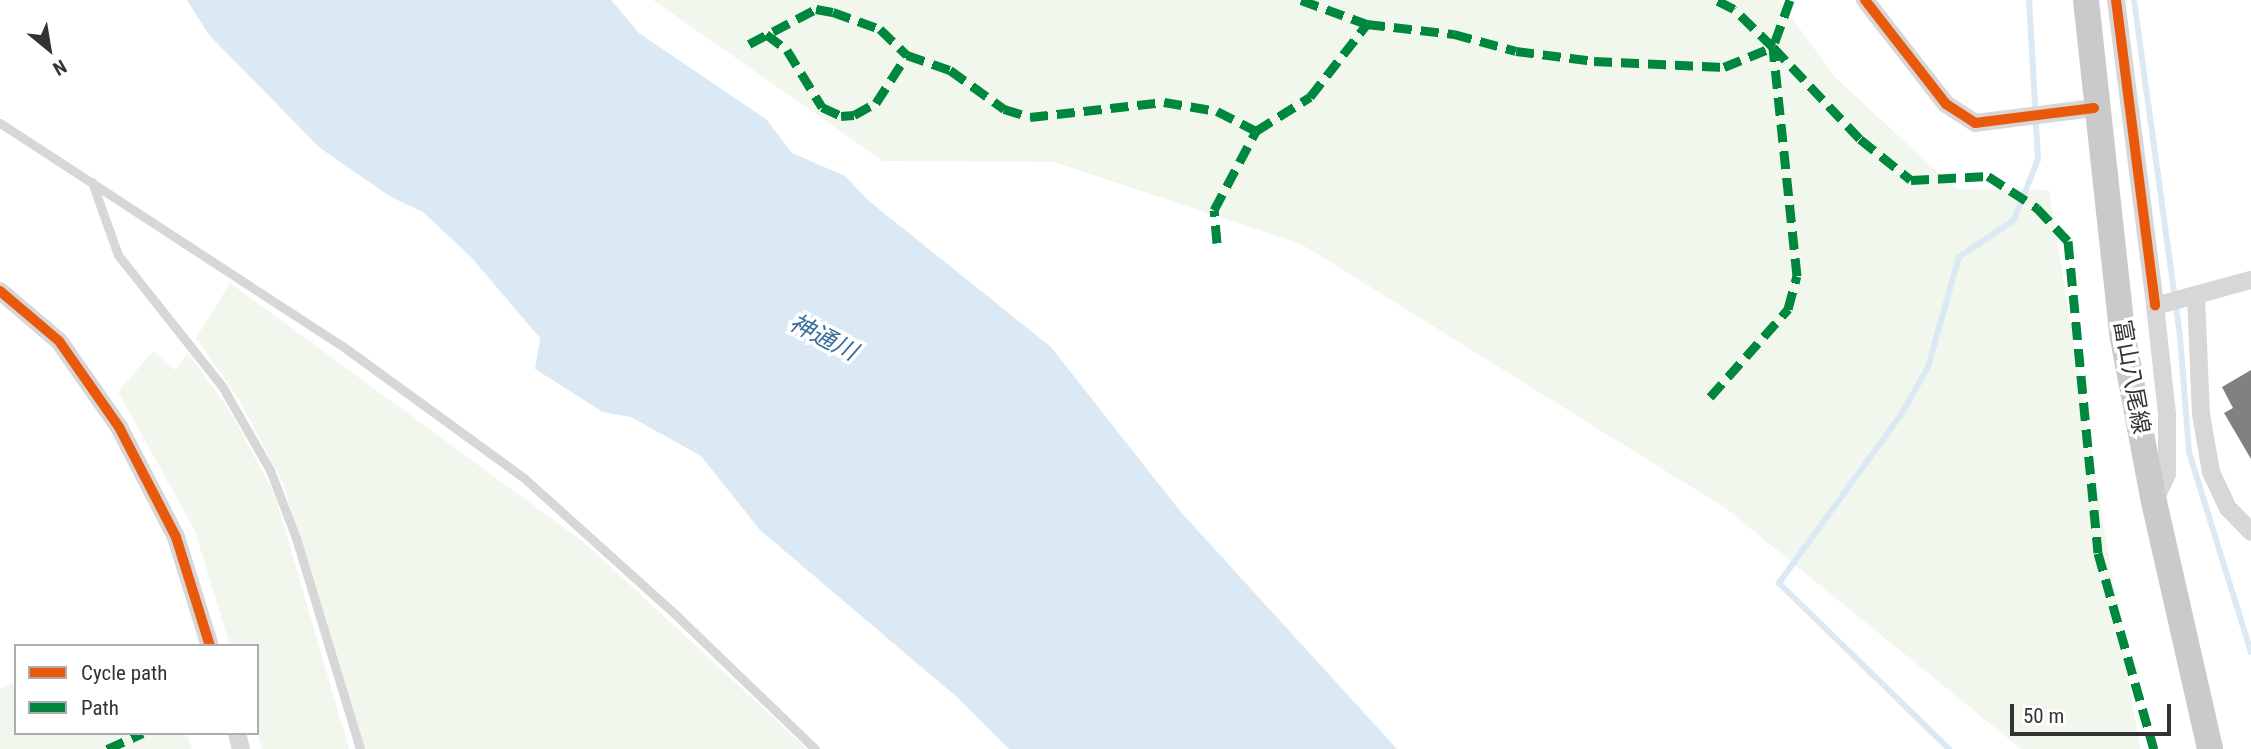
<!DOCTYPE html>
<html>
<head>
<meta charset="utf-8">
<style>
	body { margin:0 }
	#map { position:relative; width:2251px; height:749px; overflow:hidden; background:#fff; font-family:"Roboto Condensed","Noto Sans JP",sans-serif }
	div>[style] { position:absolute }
	.green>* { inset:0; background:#f2f7ee }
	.water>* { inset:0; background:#dbe9f4 }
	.stream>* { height:6px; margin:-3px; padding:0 3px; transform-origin:3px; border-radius:3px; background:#dbe9f4 }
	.building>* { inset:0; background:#818181 }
	.service>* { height:9px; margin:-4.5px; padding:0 4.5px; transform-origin:4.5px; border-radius:4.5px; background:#d7d7d7 }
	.minor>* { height:18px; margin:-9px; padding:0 9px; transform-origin:9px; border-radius:9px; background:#d7d7d7 }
	.primary>* { height:26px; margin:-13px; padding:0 13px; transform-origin:13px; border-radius:13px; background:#cacaca }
	.quiet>* { height:9px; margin-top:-4.5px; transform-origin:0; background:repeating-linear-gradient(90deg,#00873e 0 18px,transparent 0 27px) }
	.cycleway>* { height:10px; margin:-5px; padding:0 5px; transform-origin:5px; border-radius:5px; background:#e8590c }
	span { translate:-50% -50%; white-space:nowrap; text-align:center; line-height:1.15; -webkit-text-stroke:7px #fff; paint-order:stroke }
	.street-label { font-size:23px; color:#333 }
	.water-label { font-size:24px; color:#396d9d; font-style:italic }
	.legend { position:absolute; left:14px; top:644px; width:245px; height:91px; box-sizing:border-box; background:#fff; border:2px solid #adadad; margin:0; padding:9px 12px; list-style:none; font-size:21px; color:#333 }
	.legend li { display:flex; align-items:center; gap:14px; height:35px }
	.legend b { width:35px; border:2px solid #adadad }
	.north { position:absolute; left:14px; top:14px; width:70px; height:70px; -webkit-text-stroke:5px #fff; paint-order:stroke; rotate:150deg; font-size:19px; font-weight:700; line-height:28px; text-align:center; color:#333 }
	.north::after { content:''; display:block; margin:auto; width:24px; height:32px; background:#333; clip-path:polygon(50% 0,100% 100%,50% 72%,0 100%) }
	.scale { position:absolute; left:2010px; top:704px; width:161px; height:32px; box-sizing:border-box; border:4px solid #333; border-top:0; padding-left:9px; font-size:21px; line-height:24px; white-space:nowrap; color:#333; -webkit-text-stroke:5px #fff; paint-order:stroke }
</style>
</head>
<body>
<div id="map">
	<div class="green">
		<div style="clip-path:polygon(653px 0,1779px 0,1835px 77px,1956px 189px,2049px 190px,2140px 749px,2021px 749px,1725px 508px,1301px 244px,1054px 162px,883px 161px)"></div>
		<div style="clip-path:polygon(230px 283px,586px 544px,807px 749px,360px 749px,283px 483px,239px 400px,196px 338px)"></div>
		<div style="clip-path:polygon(153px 351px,175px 370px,188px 353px,230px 411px,275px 495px,349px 749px,262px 749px,257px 733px,257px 646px,230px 646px,195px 531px,118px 392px)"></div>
		<div style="clip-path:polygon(16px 682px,16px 733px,187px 733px,192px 749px,0 749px,0 688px)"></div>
	</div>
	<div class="water">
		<div style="clip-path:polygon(187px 0,611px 0,639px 33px,766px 119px,792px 153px,845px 176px,869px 201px,1051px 347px,1180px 511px,1397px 749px,1009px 749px,958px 698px,760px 530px,701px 456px,631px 417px,603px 412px,535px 369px,540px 338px,471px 257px,423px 212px,391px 197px,320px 148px,209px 35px)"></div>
	</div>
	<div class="stream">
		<div style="left:2134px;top:0;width:340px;rotate:82.2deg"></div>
		<div style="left:2180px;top:337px;width:115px;rotate:85.5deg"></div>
		<div style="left:2189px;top:452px;width:209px;rotate:72.8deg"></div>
		<div style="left:1949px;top:749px;width:238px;rotate:-135.7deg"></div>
		<div style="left:1779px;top:583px;width:210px;rotate:-54.1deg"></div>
		<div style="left:1902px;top:413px;width:53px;rotate:-60.5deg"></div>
		<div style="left:1928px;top:367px;width:114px;rotate:-74.3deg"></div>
		<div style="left:1959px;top:257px;width:66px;rotate:-33.9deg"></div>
		<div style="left:2014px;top:220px;width:66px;rotate:-68.5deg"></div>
		<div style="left:2038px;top:159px;width:159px;rotate:-93.2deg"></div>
	</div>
	<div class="building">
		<div style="clip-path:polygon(2251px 370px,2251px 459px,2224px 413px,2233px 408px,2222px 387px)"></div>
	</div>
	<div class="service">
		<div style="left:0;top:123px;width:407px;rotate:33.1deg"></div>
		<div style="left:341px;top:345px;width:226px;rotate:36deg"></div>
		<div style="left:524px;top:478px;width:206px;rotate:42deg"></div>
		<div style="left:677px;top:616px;width:192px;rotate:43.9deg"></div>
		<div style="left:92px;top:182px;width:77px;rotate:70.4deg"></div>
		<div style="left:118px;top:255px;width:167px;rotate:51.6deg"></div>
		<div style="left:222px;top:386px;width:97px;rotate:60.3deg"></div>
		<div style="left:270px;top:470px;width:73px;rotate:69.1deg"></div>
		<div style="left:296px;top:538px;width:220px;rotate:73.1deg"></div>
	</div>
	<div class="minor">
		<div style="left:1865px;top:0;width:132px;rotate:52.1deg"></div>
		<div style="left:1946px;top:104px;width:35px;rotate:33deg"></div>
		<div style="left:1975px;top:123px;width:120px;rotate:-7.2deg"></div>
		<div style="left:2116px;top:0;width:308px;rotate:82.7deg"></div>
		<div style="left:0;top:291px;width:77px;rotate:40.3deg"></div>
		<div style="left:59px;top:341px;width:105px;rotate:55.1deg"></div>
		<div style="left:119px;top:427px;width:124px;rotate:62.6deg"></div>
		<div style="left:176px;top:537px;width:114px;rotate:72.7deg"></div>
		<div style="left:2196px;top:296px;width:118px;rotate:87.6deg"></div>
		<div style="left:2201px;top:414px;width:59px;rotate:80.2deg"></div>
		<div style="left:2211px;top:472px;width:40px;rotate:65deg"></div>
		<div style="left:2228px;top:508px;width:33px;rotate:46deg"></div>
		<div style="left:2154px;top:502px;width:31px;rotate:-65deg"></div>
		<div style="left:2167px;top:474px;width:60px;rotate:-90deg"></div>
		<div style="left:2167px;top:414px;width:109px;rotate:-96.3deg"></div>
		<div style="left:2155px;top:306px;width:99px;rotate:-15.2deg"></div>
		<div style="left:237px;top:733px;width:16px;rotate:76deg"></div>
	</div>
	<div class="primary">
		<div style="left:2086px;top:0;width:340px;rotate:83.8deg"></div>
		<div style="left:2123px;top:338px;width:167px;rotate:79.3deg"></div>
		<div style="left:2154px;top:502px;width:253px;rotate:77.2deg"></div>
	</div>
	<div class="quiet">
		<div style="left:1301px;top:0;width:70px;rotate:20deg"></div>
		<div style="left:1367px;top:24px;width:88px;rotate:6.6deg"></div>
		<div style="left:1454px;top:34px;width:64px;rotate:15.3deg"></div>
		<div style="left:1516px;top:51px;width:79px;rotate:7.3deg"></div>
		<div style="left:1594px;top:61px;width:130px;rotate:2.6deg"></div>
		<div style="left:1724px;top:67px;width:53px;rotate:-22.2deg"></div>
		<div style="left:1790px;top:0;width:50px;rotate:109.9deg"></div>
		<div style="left:1773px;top:47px;width:127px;rotate:46.6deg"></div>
		<div style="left:1860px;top:139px;width:65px;rotate:38.8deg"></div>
		<div style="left:1911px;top:180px;width:77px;rotate:-3deg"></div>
		<div style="left:1988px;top:176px;width:59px;rotate:33.1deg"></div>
		<div style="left:2037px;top:208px;width:45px;rotate:46.8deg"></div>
		<div style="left:2068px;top:241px;width:313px;rotate:84.5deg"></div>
		<div style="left:2098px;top:553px;width:204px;rotate:74.1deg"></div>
		<div style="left:766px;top:34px;width:26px;rotate:37deg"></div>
		<div style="left:787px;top:50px;width:67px;rotate:58.4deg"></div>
		<div style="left:822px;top:107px;width:21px;rotate:25deg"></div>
		<div style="left:841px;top:116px;width:13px;rotate:-4deg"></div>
		<div style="left:854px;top:115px;width:25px;rotate:-29deg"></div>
		<div style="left:876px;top:103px;width:57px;rotate:-57.1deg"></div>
		<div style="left:749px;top:44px;width:76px;rotate:-27.6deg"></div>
		<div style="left:816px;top:9px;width:17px;rotate:10deg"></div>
		<div style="left:833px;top:12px;width:50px;rotate:19.9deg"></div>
		<div style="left:880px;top:29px;width:37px;rotate:44deg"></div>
		<div style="left:907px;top:55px;width:46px;rotate:19.2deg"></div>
		<div style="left:950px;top:70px;width:67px;rotate:35.8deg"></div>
		<div style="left:1004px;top:109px;width:27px;rotate:17deg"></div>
		<div style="left:1030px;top:117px;width:135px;rotate:-6.4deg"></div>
		<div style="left:1164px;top:102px;width:54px;rotate:9.6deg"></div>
		<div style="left:1217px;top:111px;width:44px;rotate:27.1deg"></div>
		<div style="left:1256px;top:131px;width:64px;rotate:-32.2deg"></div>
		<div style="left:1310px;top:97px;width:93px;rotate:-52deg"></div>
		<div style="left:1217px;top:243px;width:33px;rotate:-95deg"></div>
		<div style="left:1214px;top:210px;width:89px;rotate:-62deg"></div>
		<div style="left:1710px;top:397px;width:118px;rotate:-48.4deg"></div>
		<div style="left:1788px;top:309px;width:34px;rotate:-75deg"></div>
		<div style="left:1797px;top:276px;width:230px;rotate:-96deg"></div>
		<div style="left:1773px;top:47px;width:54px;rotate:-135.7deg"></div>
		<div style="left:1734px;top:9px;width:20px;rotate:-153deg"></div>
		<div style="left:107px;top:749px;width:39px;rotate:-24deg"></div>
	</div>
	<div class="cycleway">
		<div style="left:1865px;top:0;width:132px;rotate:52.1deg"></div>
		<div style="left:1946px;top:104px;width:35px;rotate:33deg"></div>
		<div style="left:1975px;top:123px;width:120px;rotate:-7.2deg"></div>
		<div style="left:2116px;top:0;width:308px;rotate:82.7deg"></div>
		<div style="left:0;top:291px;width:77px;rotate:40.3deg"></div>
		<div style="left:59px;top:341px;width:105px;rotate:55.1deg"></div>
		<div style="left:119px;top:427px;width:124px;rotate:62.6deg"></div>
		<div style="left:176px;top:537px;width:114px;rotate:72.7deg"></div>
	</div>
	<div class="street-label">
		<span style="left:2131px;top:377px;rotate:80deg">富山八尾線</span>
	</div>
	<div class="water-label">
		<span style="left:823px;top:338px;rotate:27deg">神通川</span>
	</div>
	<ul class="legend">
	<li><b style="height:9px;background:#e8590c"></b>Cycle path</li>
	<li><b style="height:9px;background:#00873e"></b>Path</li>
	</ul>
	<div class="north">N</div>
	<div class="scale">50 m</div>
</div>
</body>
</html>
